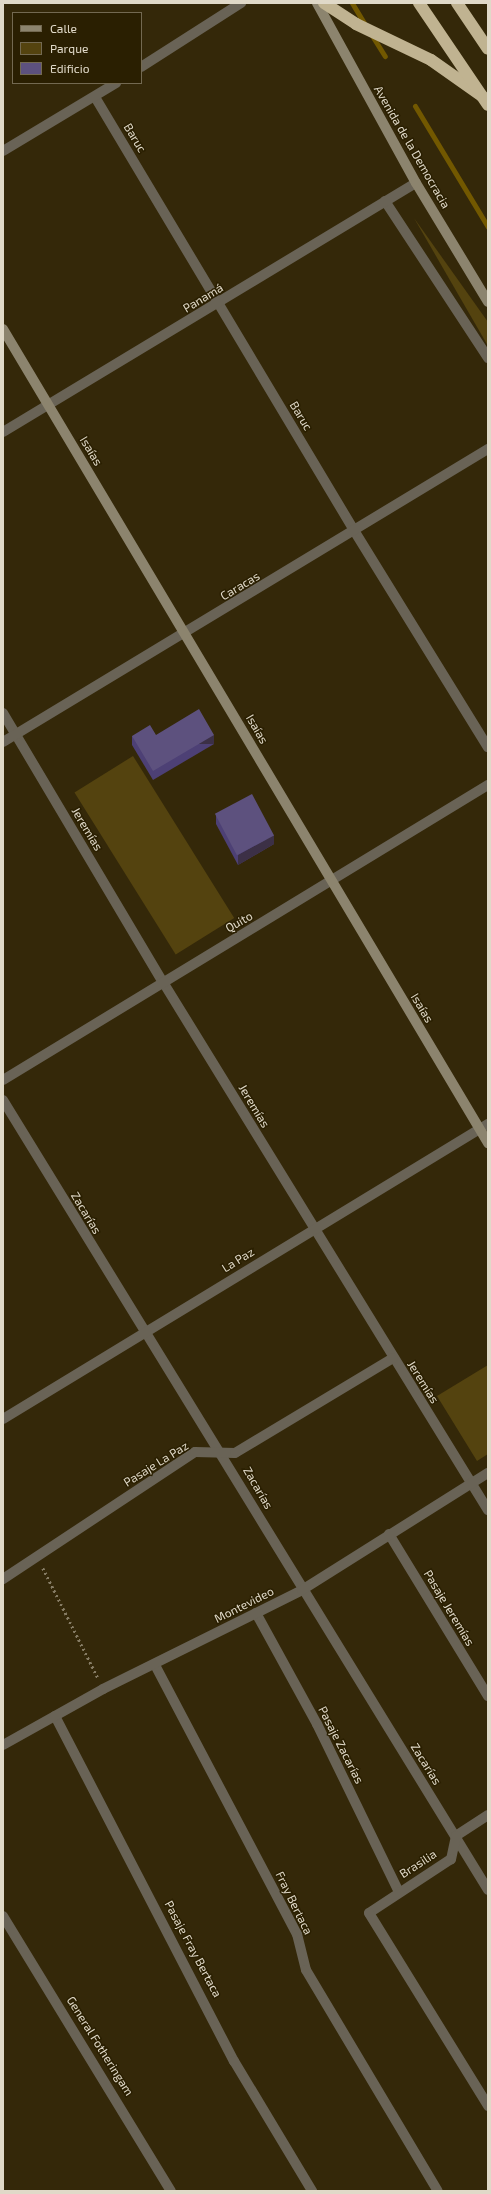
<!DOCTYPE html>
<html>
<head>
<meta charset="utf-8">
<style>
	body { margin:0 }
	#map { position:relative; width:491px; height:2194px; overflow:hidden; background:#342809; font-family:"Exo 2",sans-serif }
	div>[style] { position:absolute }
	.green>* { inset:0; background:#54430f; transform-origin:0 0 }
	.stream>* { height:5px; margin:-2.5px; padding:0 2.5px; transform-origin:2.5px; border-radius:2.5px; background:#725800 }
	.path>* { height:2.5px; margin-top:-1.25px; transform-origin:0; background:repeating-linear-gradient(90deg,#867c64 0 2px,transparent 0 5px) }
	.lane>* { height:10px; margin:-5px; padding:0 5px; transform-origin:5px; border-radius:5px; background:#696356 }
	.street>* { height:10px; margin:-5px; padding:0 5px; transform-origin:5px; border-radius:5px; background:#696356 }
	.secondary>* { height:10px; margin:-5px; padding:0 5px; transform-origin:5px; border-radius:5px; background:#8c846e }
	.highway>* { height:12px; margin:-6px; padding:0 6px; transform-origin:6px; border-radius:6px; background:#c0b391 }
	.wall>* { inset:0; background:#4d4075 }
	.shaded-wall>* { inset:0; background:#3c3046; transform-origin:0 0 }
	.building>* { inset:0; background:#5d517e; transform-origin:0 0 }
	span { translate:-50% -50%; white-space:nowrap; text-align:center; line-height:1.15; -webkit-text-stroke:3px #2a1f01; paint-order:stroke }
	.street-label { font-size:12px; color:#e0d9c8 }
	.frame { position:absolute; inset:0; border:4px solid #e0d9c8; pointer-events:none }
	.legend { position:absolute; left:12px; top:12px; width:130px; height:72px; box-sizing:border-box; background:#2a1f01; border:1px solid #736951; margin:0; padding:5px 7px; list-style:none; font-size:12px; color:#e0d9c8 }
	.legend li { display:flex; align-items:center; gap:8px; height:20px }
	.legend b { width:20px; border:1px solid #736951 }
</style>
</head>
<body>
<div id="map">
	<div class="green">
		<div style="clip-path:polygon(414px 218px,488px 322px,488px 346px)"></div>
		<div style="left:133px;top:756px;width:191px;height:69px;rotate:58deg"></div>
		<div style="clip-path:polygon(488px 1365px,488px 1454px,477px 1461px,437px 1396px)"></div>
	</div>
	<div class="stream">
		<div style="left:352px;top:3px;width:27px;rotate:59deg"></div>
		<div style="left:371px;top:34px;width:26px;rotate:58deg"></div>
		<div style="left:415px;top:106px;width:141px;rotate:58.9deg"></div>
	</div>
	<div class="path">
		<div style="left:43px;top:1568px;width:123px;rotate:63.4deg"></div>
	</div>
	<div class="lane">
		<div style="left:385px;top:201px;width:188px;rotate:56.7deg"></div>
	</div>
	<div class="street">
		<div style="left:141px;top:67px;width:119px;rotate:-32.6deg"></div>
		<div style="left:95px;top:97px;width:507px;rotate:59.13deg"></div>
		<div style="left:355px;top:532px;width:253px;rotate:58.3deg"></div>
		<div style="left:3px;top:151px;width:132px;rotate:-31deg"></div>
		<div style="left:3px;top:432px;width:482px;rotate:-31.1deg"></div>
		<div style="left:3px;top:713px;width:313px;rotate:59.3deg"></div>
		<div style="left:163px;top:982px;width:620px;rotate:58.39deg"></div>
		<div style="left:3px;top:742px;width:567px;rotate:-31.14deg"></div>
		<div style="left:3px;top:1080px;width:568px;rotate:-31.31deg"></div>
		<div style="left:3px;top:1100px;width:927px;rotate:58.45deg"></div>
		<div style="left:3px;top:1419px;width:568px;rotate:-31.31deg"></div>
		<div style="left:389px;top:1534px;width:190px;rotate:58.6deg"></div>
		<div style="left:3px;top:1579px;width:230px;rotate:-33.5deg"></div>
		<div style="left:195px;top:1452px;width:40px;rotate:1.4deg"></div>
		<div style="left:235px;top:1453px;width:184px;rotate:-31deg"></div>
		<div style="left:256px;top:1613px;width:127px;rotate:61.2deg"></div>
		<div style="left:317px;top:1724px;width:187px;rotate:64deg"></div>
		<div style="left:155px;top:1665px;width:304px;rotate:62.2deg"></div>
		<div style="left:297px;top:1934px;width:37px;rotate:76deg"></div>
		<div style="left:306px;top:1970px;width:257px;rotate:59.2deg"></div>
		<div style="left:55px;top:1716px;width:389px;rotate:62.6deg"></div>
		<div style="left:234px;top:2061px;width:152px;rotate:59deg"></div>
		<div style="left:3px;top:1745px;width:115px;rotate:-29.2deg"></div>
		<div style="left:103px;top:1689px;width:222px;rotate:-26.4deg"></div>
		<div style="left:302px;top:1590px;width:220px;rotate:-32.2deg"></div>
		<div style="left:488px;top:1815px;width:38px;rotate:147deg"></div>
		<div style="left:456px;top:1836px;width:24px;rotate:102deg"></div>
		<div style="left:451px;top:1859px;width:98px;rotate:146.6deg"></div>
		<div style="left:369px;top:1913px;width:227px;rotate:58.3deg"></div>
		<div style="left:3px;top:1916px;width:322px;rotate:58.6deg"></div>
	</div>
	<div class="secondary">
		<div style="left:317px;top:3px;width:205px;rotate:61.2deg"></div>
		<div style="left:416px;top:183px;width:139px;rotate:58.8deg"></div>
		<div style="left:3px;top:329px;width:948px;rotate:59.21deg"></div>
	</div>
	<div class="highway">
		<div style="left:324px;top:3px;width:38px;rotate:33deg"></div>
		<div style="left:356px;top:24px;width:83px;rotate:25.6deg"></div>
		<div style="left:431px;top:60px;width:62px;rotate:35.2deg"></div>
		<div style="left:419px;top:3px;width:123px;rotate:55.9deg"></div>
		<div style="left:457px;top:3px;width:55px;rotate:56deg"></div>
	</div>
	<div class="wall">
		<div style="clip-path:polygon(156px 735px,214px 744px,153px 780px,132px 745px,132px 736px)"></div>
		<div style="clip-path:polygon(216px 815px,274px 844px,238px 865px,216px 824px)"></div>
	</div>
	<div class="shaded-wall">
		<div style="left:214px;top:735px;width:9px;height:71px;rotate:90deg"></div>
		<div style="clip-path:polygon(274px 835px,274px 844px,238px 865px,238px 855px)"></div>
	</div>
	<div class="building">
		<div style="clip-path:polygon(199px 709px,214px 735px,153px 771px,132px 736px,150px 725px,156px 735px)"></div>
		<div style="left:252px;top:794px;width:47px;height:42px;rotate:62deg"></div>
	</div>
	<div class="street-label">
		<span style="left:135px;top:138px;rotate:59deg">Baruc</span>
		<span style="left:412px;top:147px;rotate:60deg">Avenida de la Democracia</span>
		<span style="left:203px;top:298px;rotate:-31deg">Panamá</span>
		<span style="left:301px;top:416px;rotate:59deg">Baruc</span>
		<span style="left:91px;top:451px;rotate:59deg">Isaías</span>
		<span style="left:240px;top:586px;rotate:-31deg">Caracas</span>
		<span style="left:257px;top:729px;rotate:60deg">Isaías</span>
		<span style="left:87px;top:829px;rotate:59deg">Jeremías</span>
		<span style="left:239px;top:922px;rotate:-30deg">Quito</span>
		<span style="left:422px;top:1008px;rotate:59deg">Isaías</span>
		<span style="left:254px;top:1106px;rotate:59deg">Jeremías</span>
		<span style="left:86px;top:1213px;rotate:59deg">Zacarías</span>
		<span style="left:238px;top:1260px;rotate:-32deg">La Paz</span>
		<span style="left:423px;top:1382px;rotate:58deg">Jeremías</span>
		<span style="left:156px;top:1464px;rotate:-32deg">Pasaje La Paz</span>
		<span style="left:258px;top:1488px;rotate:60deg">Zacarías</span>
		<span style="left:244px;top:1605px;rotate:-27deg">Montevideo</span>
		<span style="left:449px;top:1608px;rotate:59deg">Pasaje Jeremías</span>
		<span style="left:341px;top:1745px;rotate:63deg">Pasaje Zacarías</span>
		<span style="left:426px;top:1764px;rotate:58deg">Zacarías</span>
		<span style="left:418px;top:1864px;rotate:-33deg">Brasilia</span>
		<span style="left:294px;top:1903px;rotate:64deg">Fray Bertaca</span>
		<span style="left:193px;top:1949px;rotate:62deg">Pasaje Fray Bertaca</span>
		<span style="left:100px;top:2046px;rotate:58deg">General Fotheringam</span>
	</div>
	<div class="frame"></div>
	<ul class="legend">
	<li><b style="height:5px;background:#8c846e"></b>Calle</li>
	<li><b style="height:11px;background:#54430f"></b>Parque</li>
	<li><b style="height:11px;background:#5d517e"></b>Edificio</li>
	</ul>
</div>
</body>
</html>
